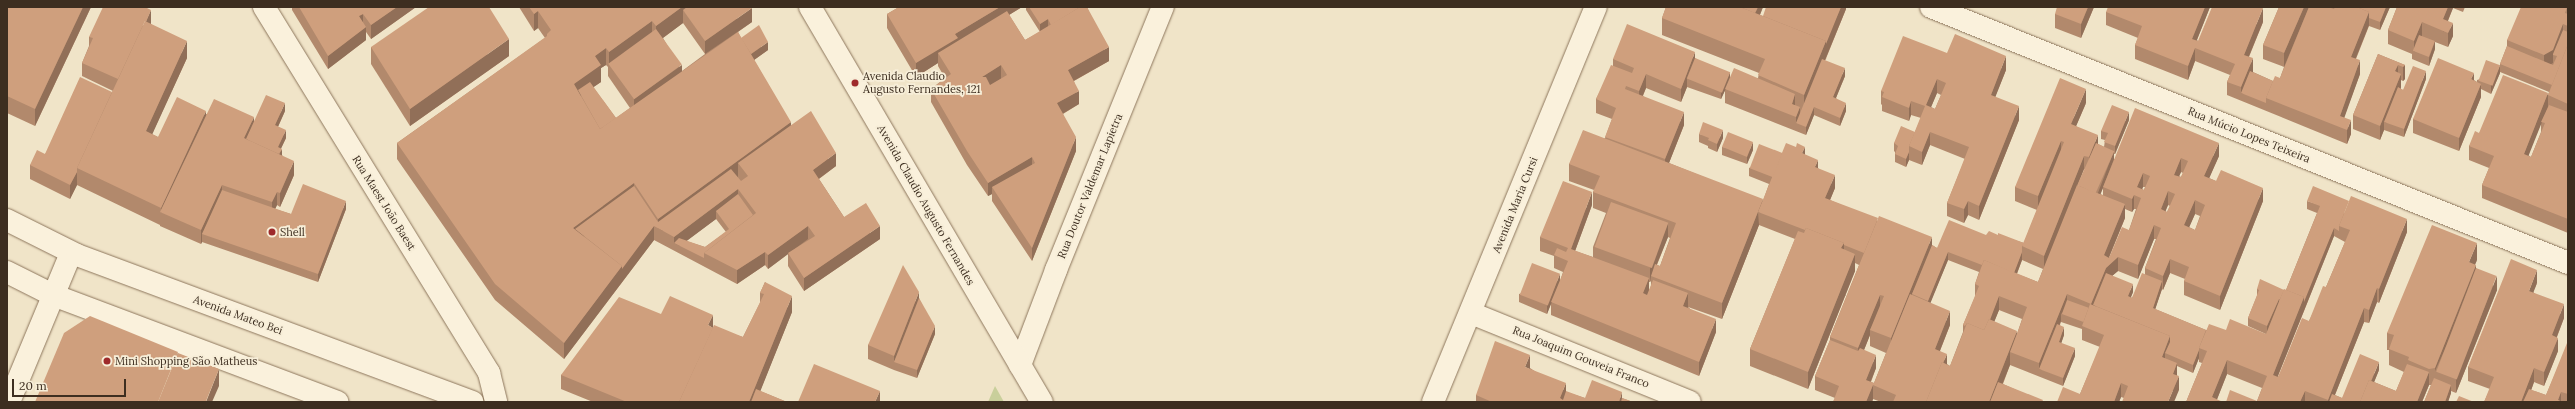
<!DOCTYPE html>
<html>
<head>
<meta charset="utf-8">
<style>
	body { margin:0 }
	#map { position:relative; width:2575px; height:409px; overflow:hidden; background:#f0e4c8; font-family:Lora,serif }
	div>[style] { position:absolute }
	.green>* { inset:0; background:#c9cf9b }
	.roads { filter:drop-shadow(0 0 1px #8d765c) drop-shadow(0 0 1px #8d765c) }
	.street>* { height:22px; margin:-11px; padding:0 11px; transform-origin:11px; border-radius:11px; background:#faf1dc }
	.secondary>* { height:22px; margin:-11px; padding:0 11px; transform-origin:11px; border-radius:11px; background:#faf1dc }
	.wall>* { inset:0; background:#b2896c }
	.shaded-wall>* { inset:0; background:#916f58 }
	.building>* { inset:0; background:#cf9f7d; transform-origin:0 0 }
	.dots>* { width:11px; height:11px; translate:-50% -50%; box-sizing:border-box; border:2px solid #f7eed8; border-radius:50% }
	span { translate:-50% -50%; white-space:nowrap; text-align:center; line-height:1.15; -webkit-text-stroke:3.5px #f7eed8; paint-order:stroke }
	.poi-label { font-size:11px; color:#3d2e20 }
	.left { translate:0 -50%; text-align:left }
	.street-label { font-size:11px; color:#3d2e20 }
	.frame { position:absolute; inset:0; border:8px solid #3d2e20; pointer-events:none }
	.scale { position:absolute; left:12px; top:379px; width:114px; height:18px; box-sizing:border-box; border:2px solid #3d2e20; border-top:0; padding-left:5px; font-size:12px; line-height:14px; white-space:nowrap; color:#3d2e20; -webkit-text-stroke:3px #f7eed8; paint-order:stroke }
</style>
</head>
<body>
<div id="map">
	<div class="green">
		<div style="clip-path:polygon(995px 386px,1004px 402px,988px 402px)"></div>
	</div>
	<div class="roads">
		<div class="street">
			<div style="left:264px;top:7px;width:430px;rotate:58.4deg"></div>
			<div style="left:489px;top:373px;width:30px;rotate:76deg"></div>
			<div style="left:1931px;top:7px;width:687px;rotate:21.89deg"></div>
			<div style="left:1471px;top:313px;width:236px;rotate:22.1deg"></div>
			<div style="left:1020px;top:365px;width:102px;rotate:-69.2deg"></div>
			<div style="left:1056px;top:270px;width:284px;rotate:-67.9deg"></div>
			<div style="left:9px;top:402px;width:161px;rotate:-67.4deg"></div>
			<div style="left:1433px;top:402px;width:427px;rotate:-67.6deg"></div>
		</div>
		<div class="secondary">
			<div style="left:810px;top:7px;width:458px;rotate:59.6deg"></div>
			<div style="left:7px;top:220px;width:78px;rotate:26.6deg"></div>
			<div style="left:77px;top:255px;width:422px;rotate:20.4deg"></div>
			<div style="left:7px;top:272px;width:51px;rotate:26.6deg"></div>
			<div style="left:53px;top:295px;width:304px;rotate:20.6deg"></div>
		</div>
	</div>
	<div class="wall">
		<div style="clip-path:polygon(7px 7px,91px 7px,35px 126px,7px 113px)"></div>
		<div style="clip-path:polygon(292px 7px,416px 7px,371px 39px,366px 32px,366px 40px,328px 69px,292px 10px)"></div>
		<div style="clip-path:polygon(evenodd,519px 7px,686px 7px,686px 8px,752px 22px,738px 32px,741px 38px,768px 50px,754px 60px,791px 125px,836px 166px,819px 179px,844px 217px,880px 239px,804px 291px,788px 266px,788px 254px,768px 269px,765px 265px,737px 284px,654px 240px,564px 359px,495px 300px,397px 159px,397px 143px,545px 38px,538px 28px,534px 31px,519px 7px,683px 23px,705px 54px,682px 71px,663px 38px,683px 23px,519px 7px,606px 65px,608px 67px,608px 76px,630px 108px,616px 118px,593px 87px,601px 82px,601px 68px,606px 65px,519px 7px,716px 219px,726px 232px,705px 247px,686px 241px,716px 219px)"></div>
		<div style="clip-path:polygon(899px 7px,1022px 7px,1009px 15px,1025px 40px,1040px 32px,1026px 10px,1026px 7px,1087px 7px,1109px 61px,1074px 81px,1079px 104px,1063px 114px,1076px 151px,1032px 261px,992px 201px,992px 194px,988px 196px,967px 165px,931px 102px,931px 89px,945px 78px,938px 66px,938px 63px,916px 77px,887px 28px,887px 14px)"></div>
		<div style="clip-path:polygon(evenodd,1666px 7px,1763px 7px,1760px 15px,1763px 16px,1811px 8px,1846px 7px,1846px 9px,1825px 61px,1845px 76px,1836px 98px,1846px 111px,1840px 126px,1814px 115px,1806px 135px,1725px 103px,1725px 90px,1721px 99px,1687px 87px,1681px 102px,1646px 88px,1643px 96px,1684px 125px,1669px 163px,1763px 201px,1769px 184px,1749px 176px,1749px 168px,1782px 153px,1805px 155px,1818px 168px,1835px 188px,1830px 200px,1932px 245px,1937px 248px,1986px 235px,1998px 235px,2024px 243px,2037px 210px,2015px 201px,2015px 187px,2086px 103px,2076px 126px,2098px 144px,2104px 147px,2105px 140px,2101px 139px,2101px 131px,2129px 120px,2115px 154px,2114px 154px,2114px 159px,2219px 156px,2209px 178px,2263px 201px,2220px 310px,2184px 295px,2184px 281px,2185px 279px,2170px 273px,2163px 290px,2162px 289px,2155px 309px,2206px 330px,2226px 330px,2266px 334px,2248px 326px,2248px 318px,2257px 296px,2257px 289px,2286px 290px,2317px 213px,2307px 209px,2307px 201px,2407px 232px,2379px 303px,2377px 302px,2369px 323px,2364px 322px,2335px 395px,2342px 398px,2379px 370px,2374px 382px,2396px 391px,2404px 372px,2389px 365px,2389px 350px,2387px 350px,2387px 333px,2477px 260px,2475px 264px,2476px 268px,2497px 290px,2456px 393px,2451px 391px,2451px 393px,2448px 402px,2424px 402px,2431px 385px,2429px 385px,2422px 402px,2226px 402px,2257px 401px,2262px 388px,2227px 374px,2217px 399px,2186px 402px,2202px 363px,2199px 362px,2199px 358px,2193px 373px,2177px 366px,2177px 375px,2179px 390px,2124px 398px,2121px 397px,2119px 402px,2057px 402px,2080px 394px,2100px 347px,2082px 340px,2082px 329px,2061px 322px,2061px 321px,2060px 325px,2064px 335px,2061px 343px,2075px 356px,2063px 386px,2010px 365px,2003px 384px,2043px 402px,1881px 402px,1873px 399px,1872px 402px,1833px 402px,1835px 398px,1815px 390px,1815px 376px,1830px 340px,1830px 337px,1859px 265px,1855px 263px,1855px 271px,1808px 389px,1750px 366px,1750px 349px,1795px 239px,1759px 225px,1722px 319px,1688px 307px,1716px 332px,1699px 376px,1551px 315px,1551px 303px,1547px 314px,1519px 302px,1519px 294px,1560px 281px,1563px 272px,1554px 268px,1554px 256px,1540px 251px,1540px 237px,1592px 205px,1575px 251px,1593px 257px,1593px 247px,1606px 213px,1593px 208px,1593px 192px,1594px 190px,1569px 181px,1569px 164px,1605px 138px,1612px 119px,1596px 113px,1596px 99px,1613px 66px,1613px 59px,1695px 58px,1730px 79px,1758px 78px,1759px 73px,1662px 35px,1662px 18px,1666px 7px,2084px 169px,2086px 170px,2079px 186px,2078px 185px,2084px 169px,1666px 7px,2181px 172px,2183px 173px,2181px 177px,2179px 176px,2181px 172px,1666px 7px,2143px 187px,2145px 187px,2144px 190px,2142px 189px,2143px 187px,1666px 7px,2103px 188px,2103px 195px,2100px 194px,2103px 188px,1666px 7px,2168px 205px,2170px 206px,2167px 212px,2165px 211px,2168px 205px,1666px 7px,2125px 209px,2132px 212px,2134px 209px,2136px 209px,2129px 230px,2109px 258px,2125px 218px,2125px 209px,1666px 7px,2195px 214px,2200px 216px,2195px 230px,2189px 227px,2195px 214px,1666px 7px,2334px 236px,2345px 242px,2326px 287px,2309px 321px,2278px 377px,2278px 376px,2334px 236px,1666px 7px,1668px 237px,1670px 238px,1660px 266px,1657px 265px,1668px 237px,1666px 7px,2154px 239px,2156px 239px,2145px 268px,2145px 274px,2132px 298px,2131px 297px,2133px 292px,2112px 276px,2118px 271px,2138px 279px,2154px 239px,1666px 7px,1948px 260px,1979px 272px,1975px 284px,1975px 297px,1963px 325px,1963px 332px,1950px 366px,1947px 364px,1940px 351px,1950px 325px,1930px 303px,1948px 260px,1666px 7px,2022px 260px,2043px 269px,2038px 282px,2017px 274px,2022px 260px,1666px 7px,1651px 281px,1651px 286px,1649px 291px,1649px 282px,1650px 282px,1651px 281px,1666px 7px,1999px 310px,2022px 319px,2017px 334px,1994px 322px,1999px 310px,1666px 7px,1870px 335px,1870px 346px,1886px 353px,1874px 383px,1871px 382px,1876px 368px,1864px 350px,1870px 335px)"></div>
		<div style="clip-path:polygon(2094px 7px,2081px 38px,2055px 28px,2055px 14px)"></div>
		<div style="clip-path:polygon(2210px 7px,2197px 40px,2198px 41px,2263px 22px,2249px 57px,2253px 72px,2273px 81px,2280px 78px,2284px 67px,2263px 59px,2263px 45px,2279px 7px,2390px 7px,2380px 30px,2369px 26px,2356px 59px,2360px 74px,2344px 117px,2351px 134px,2347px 144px,2227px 95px,2227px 82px,2230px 75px,2195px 61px,2188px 80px,2135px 59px,2135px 45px,2138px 38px,2106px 25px,2106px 12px)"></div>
		<div style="clip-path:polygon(2397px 7px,2465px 7px,2463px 12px,2453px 8px,2448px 21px,2453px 36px,2448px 47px,2435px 42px,2435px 49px,2429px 66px,2412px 59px,2412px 54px,2388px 44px,2388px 30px)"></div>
		<div style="clip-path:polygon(evenodd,2568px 7px,2568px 233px,2482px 198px,2482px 185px,2489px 168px,2469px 160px,2469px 146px,2479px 133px,2548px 95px,2549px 92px,2500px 72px,2500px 64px,2507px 46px,2507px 40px,2568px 7px,2541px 123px,2541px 132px,2531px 157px,2528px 155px,2541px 123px)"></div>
		<div style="clip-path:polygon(151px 24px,187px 58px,152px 134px,158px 137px,206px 114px,254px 121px,285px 111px,278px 127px,286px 138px,281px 148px,282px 155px,294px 175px,280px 207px,277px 205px,275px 209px,291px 214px,346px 209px,318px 282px,202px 242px,201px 244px,160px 226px,160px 225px,77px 185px,70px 199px,30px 179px,30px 165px,45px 154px,113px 91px,82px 76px,82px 63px,89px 46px,89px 37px)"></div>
		<div style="clip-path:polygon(371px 47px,509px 56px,410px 126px,371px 64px)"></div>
		<div style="clip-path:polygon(evenodd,1947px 53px,2006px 70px,1995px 97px,2019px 120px,1979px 220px,1968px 215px,1964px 223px,1947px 216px,1947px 203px,1965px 159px,1930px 145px,1922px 165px,1909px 160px,1906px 167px,1895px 162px,1895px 152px,1894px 151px,1894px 143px,1915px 132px,1921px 118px,1911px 115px,1909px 121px,1882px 111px,1882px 105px,1881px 104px,1881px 91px,1947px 53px,1937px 93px,1941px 95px,1935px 109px,1931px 107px,1937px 93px)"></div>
		<div style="clip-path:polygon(2378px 54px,2405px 65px,2405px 79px,2403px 81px,2401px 80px,2401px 89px,2403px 90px,2426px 79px,2404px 137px,2384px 130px,2380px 140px,2353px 129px,2353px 115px)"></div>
		<div style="clip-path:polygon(2500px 73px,2491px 94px,2481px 89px,2481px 97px,2459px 151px,2413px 133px,2413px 119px,2474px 80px,2477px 82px,2477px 80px)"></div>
		<div style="clip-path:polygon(1699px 134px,1723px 138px,1717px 152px,1708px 148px,1708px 146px,1699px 142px)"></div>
		<div style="clip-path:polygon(1722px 147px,1753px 150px,1747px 164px,1722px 155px)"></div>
		<div style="clip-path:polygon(765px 282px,792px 312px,760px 391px,787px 402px,593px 402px,561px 389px,561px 375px,661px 314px,713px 328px,743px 337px,760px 303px,760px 293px)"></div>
		<div style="clip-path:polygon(2537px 283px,2533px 292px,2564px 318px,2557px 337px,2558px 351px,2544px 386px,2534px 382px,2531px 390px,2546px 395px,2568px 344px,2568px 402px,2484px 402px,2490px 389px,2468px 381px,2468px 367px)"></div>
		<div style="clip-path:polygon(919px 298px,935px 334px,917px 378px,894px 370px,868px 359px,868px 345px)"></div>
		<div style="clip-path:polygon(1530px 368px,1566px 392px,1585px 398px,1622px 398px,1633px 402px,1476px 402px,1476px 395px)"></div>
	</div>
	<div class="shaded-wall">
		<div style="clip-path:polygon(83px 7px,91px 7px,35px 126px,35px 109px)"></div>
		<div style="clip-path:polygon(397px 7px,416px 7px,371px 39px,371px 25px)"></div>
		<div style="clip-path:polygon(682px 7px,686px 7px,686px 13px,683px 10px,683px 23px,656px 43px,656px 26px)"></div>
		<div style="clip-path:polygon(1000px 7px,1022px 7px,958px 46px,938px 53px,938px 63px,916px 77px,916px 63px,955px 34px)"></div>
		<div style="clip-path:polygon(1758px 7px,1763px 7px,1754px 29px,1754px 16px)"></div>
		<div style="clip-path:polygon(1841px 7px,1846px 7px,1846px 9px,1804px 111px,1804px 95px,1826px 41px)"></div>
		<div style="clip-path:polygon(2088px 7px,2094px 7px,2081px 38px,2081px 24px)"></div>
		<div style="clip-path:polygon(2205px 7px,2210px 7px,2192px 52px,2192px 39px)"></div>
		<div style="clip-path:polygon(2304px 7px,2309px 7px,2284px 67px,2284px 53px)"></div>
		<div style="clip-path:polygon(2386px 7px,2390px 7px,2380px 30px,2380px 22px)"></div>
		<div style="clip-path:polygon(2448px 7px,2453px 7px,2453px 8px,2443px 32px,2443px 19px)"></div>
		<div style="clip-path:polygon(752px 8px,752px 22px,705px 54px,705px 41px)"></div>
		<div style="clip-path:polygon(2263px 8px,2263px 22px,2244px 68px,2244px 55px)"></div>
		<div style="clip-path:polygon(151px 10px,151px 24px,119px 80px)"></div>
		<div style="clip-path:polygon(538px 11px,538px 28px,534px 31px,534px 14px)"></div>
		<div style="clip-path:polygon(2369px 12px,2369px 25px,2351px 70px,2351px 57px)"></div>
		<div style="clip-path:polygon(363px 14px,363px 28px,359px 16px)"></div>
		<div style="clip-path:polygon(1048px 19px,1048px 27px,1040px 32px,1040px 24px)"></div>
		<div style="clip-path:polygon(652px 21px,652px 38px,609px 64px,609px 52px)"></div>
		<div style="clip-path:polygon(2422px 22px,2422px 36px,2414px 52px,2414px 41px)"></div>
		<div style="clip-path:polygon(2453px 23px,2453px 36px,2448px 47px,2448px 33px)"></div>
		<div style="clip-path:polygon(2563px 24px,2563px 38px,2553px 55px,2553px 63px,2544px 68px,2544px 55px)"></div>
		<div style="clip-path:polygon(366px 27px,366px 40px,328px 69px,328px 56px)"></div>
		<div style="clip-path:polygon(509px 39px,509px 56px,410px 126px,410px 109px)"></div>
		<div style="clip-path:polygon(187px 41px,187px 58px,146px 148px,146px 131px)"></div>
		<div style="clip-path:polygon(2435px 41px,2435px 49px,2429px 66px,2429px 58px)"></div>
		<div style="clip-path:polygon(768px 42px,768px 50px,747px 65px,747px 57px)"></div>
		<div style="clip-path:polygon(1109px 47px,1109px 61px,1068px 84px,1068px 70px)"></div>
		<div style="clip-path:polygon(606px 48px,606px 65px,601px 68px,601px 82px,578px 98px,574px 84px,595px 56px)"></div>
		<div style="clip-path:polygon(2195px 48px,2195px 61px,2188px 80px,2188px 66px)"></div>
		<div style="clip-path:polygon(1695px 52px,1695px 66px,1687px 79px,1687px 87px,1681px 102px,1681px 89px)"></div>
		<div style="clip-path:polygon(2006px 56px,2006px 70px,1991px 108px,1991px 95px)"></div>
		<div style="clip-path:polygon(2253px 58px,2253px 72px,2244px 94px,2241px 93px,2241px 87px)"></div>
		<div style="clip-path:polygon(2360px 60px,2360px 74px,2341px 127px,2340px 116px)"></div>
		<div style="clip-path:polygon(682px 65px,682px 78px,634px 113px,634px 99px)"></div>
		<div style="clip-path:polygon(1001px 65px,1001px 79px,982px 91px,982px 77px)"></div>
		<div style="clip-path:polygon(2398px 65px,2398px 79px,2395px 71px)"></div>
		<div style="clip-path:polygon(2405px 65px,2405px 79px,2403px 81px,2403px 67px)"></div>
		<div style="clip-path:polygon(2500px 65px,2500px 73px,2491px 94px,2491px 86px)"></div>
		<div style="clip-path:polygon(1845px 68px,1845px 76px,1833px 105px,1833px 97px)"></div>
		<div style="clip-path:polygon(2426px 71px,2426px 79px,2404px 137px,2404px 129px)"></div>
		<div style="clip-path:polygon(1730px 72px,1730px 80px,1721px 99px,1721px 91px)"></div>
		<div style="clip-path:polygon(2474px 73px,2474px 86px,2471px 79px)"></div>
		<div style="clip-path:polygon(1646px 74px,1646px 88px,1639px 104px,1639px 91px)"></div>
		<div style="clip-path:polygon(2401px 74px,2401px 87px,2387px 123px,2384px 122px,2384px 130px,2380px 140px,2380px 126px)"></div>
		<div style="clip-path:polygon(1937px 79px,1937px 93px,1926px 119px,1926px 105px)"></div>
		<div style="clip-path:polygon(2481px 84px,2481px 97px,2459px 151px,2459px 138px)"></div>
		<div style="clip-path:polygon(2086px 89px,2086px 103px,2071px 138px,2071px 124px)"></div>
		<div style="clip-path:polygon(1079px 91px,1079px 104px,1057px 117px,1057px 103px)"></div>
		<div style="clip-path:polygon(2548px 93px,2548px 107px,2524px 167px,2524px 154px)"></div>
		<div style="clip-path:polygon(1795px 94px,1795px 107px,1792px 104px)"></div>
		<div style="clip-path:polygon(1911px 101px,1911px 115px,1909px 121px,1909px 108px)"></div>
		<div style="clip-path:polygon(285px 103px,285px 111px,275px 133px,275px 125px)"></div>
		<div style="clip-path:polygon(1846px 103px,1846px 111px,1840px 126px,1840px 118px)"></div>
		<div style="clip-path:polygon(2019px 106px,2019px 120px,1979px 220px,1979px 206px)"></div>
		<div style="clip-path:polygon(1800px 107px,1800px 121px,1796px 123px,1796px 117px)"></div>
		<div style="clip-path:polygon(1814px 107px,1814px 115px,1806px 135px,1806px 127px)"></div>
		<div style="clip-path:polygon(206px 111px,206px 128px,161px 213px,161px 208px)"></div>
		<div style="clip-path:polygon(1684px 112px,1684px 125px,1665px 173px,1665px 159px)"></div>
		<div style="clip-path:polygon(2129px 112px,2129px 120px,2115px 154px,2115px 146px)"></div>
		<div style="clip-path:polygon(254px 117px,254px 130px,247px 145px,244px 138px)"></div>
		<div style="clip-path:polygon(2351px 120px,2351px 134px,2347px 144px,2347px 130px)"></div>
		<div style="clip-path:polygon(791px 122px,791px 139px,738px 163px,738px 177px,663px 231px,658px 228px,658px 219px)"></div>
		<div style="clip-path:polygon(286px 130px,286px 138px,278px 155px,278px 147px)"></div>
		<div style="clip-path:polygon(1723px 130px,1723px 138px,1717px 152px,1717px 144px)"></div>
		<div style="clip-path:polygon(1930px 132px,1930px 145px,1922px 165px,1922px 152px)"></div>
		<div style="clip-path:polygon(2098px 135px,2098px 148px,2089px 170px,2089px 157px)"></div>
		<div style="clip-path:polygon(1076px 137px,1076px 151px,1032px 261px,1032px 248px)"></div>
		<div style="clip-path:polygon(2061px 141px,2061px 155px,2038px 210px,2038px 196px)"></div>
		<div style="clip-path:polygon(1753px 142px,1753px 150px,1747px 164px,1747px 156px)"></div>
		<div style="clip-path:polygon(2219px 143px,2219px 156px,2204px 190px,2204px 176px)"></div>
		<div style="clip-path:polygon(1805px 147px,1805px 160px,1802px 153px)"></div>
		<div style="clip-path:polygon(282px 149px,282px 157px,277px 159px)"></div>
		<div style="clip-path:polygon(2114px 151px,2114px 159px,2096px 206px,2096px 198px)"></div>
		<div style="clip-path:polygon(1909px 152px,1909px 160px,1906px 167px,1906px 159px)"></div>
		<div style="clip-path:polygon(836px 153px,836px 166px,813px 183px,813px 170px)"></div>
		<div style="clip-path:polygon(2084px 156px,2084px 169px,2044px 269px,2044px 256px)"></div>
		<div style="clip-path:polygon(1032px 157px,1032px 171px,992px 187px,992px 194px,988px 196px,988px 183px)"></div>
		<div style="clip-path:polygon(2181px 158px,2181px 172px,2174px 188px,2174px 175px)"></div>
		<div style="clip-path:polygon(1818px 160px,1818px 174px,1815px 167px)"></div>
		<div style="clip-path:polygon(294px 161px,294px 175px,280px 207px,280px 193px)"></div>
		<div style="clip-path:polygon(77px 172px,77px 185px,70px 199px,70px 185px)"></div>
		<div style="clip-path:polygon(2143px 173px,2143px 187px,2139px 197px,2137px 187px)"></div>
		<div style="clip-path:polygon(1835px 175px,1835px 188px,1825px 212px,1825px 198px)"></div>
		<div style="clip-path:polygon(634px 183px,634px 200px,582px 238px,573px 228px)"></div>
		<div style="clip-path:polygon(222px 185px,222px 198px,202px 234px,202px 242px,201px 244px,201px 230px)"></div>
		<div style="clip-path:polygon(2263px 188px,2263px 201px,2220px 310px,2220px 296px)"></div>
		<div style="clip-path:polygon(738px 189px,738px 202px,716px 211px,716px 219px,680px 246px,674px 243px,674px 237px)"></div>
		<div style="clip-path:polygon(2168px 191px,2168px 205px,2161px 223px,2161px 209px)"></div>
		<div style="clip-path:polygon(277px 192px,277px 205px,272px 216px,272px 202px)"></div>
		<div style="clip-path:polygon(1592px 192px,1592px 205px,1571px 262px,1571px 249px)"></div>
		<div style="clip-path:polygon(2134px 195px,2134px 209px,2132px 212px,2132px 199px)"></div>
		<div style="clip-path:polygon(1763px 199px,1763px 213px,1758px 212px,1759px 225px,1722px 319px,1722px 303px)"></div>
		<div style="clip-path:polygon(2195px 200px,2195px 214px,2184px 239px,2184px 225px)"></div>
		<div style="clip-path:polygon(346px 201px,346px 209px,318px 282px,318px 274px)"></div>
		<div style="clip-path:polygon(1968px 201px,1968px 215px,1964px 223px,1964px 209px)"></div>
		<div style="clip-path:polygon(2125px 204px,2125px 218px,2104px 269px,2104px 255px)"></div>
		<div style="clip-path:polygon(2407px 219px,2407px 232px,2379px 303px,2379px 289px)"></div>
		<div style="clip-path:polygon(1668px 223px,1668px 237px,1652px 276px,1651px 276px,1650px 282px,1650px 269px)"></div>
		<div style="clip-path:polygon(2154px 225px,2154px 239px,2138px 279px,2138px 265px)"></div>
		<div style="clip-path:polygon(654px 226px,654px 240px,564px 359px,564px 343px,622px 266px)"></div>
		<div style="clip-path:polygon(808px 226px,808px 239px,768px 269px,768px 255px)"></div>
		<div style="clip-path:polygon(880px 226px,880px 239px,804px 291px,804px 278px)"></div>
		<div style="clip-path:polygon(2334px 228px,2334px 236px,2273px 388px,2273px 375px,2304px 297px)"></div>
		<div style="clip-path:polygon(1932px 237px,1932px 253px,1912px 294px,1912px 302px,1891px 355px,1891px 338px)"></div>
		<div style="clip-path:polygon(1844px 243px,1844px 259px,1841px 248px)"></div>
		<div style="clip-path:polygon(2477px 243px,2477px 260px,2469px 279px,2469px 262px)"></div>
		<div style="clip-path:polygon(765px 252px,765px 265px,737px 284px,737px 270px)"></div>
		<div style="clip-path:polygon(1948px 252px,1948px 260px,1928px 309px,1928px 301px)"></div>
		<div style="clip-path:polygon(2022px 252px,2022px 260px,2012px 286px,2012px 278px)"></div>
		<div style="clip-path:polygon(1855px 254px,1855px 271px,1808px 389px,1808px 372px)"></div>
		<div style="clip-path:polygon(2118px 257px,2118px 271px,2106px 281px,2094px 311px,2091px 304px,2106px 268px)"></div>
		<div style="clip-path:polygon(2170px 259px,2170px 273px,2163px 290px,2163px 276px)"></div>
		<div style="clip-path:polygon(2476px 265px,2476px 281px,2435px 371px,2435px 368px)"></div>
		<div style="clip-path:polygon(2537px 270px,2537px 283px,2529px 304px,2529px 291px)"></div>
		<div style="clip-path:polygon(1560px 274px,1560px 282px,1547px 314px,1547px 306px)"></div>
		<div style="clip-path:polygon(2497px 276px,2497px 290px,2456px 393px,2456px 379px)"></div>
		<div style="clip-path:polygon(1649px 278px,1649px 292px,1643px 307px,1643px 293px)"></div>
		<div style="clip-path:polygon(2162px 281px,2162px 289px,2153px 316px,2153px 308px)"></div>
		<div style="clip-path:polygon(2133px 284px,2133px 292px,2128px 304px,2128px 296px)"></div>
		<div style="clip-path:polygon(2377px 288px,2377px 302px,2369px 323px,2369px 310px)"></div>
		<div style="clip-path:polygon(919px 292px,919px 306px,894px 362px,894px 356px)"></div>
		<div style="clip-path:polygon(1688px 293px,1688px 307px,1683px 319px,1683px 306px)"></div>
		<div style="clip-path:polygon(2067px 294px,2067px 308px,2061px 314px,2061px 321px,2042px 370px,2039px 369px,2039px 363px)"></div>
		<div style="clip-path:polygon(1880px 295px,1880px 311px,1870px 330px,1870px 335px,1858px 365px,1858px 348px)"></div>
		<div style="clip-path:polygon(792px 296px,792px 312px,756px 402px,749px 402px)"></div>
		<div style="clip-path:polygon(1999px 296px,1999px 310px,1984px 347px,1984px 333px)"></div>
		<div style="clip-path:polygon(2279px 299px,2279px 307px,2267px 334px,2267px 326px)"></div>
		<div style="clip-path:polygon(2564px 304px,2564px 318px,2552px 349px,2552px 335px)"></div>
		<div style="clip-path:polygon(2364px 308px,2364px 322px,2332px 402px,2328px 402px,2328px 400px)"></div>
		<div style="clip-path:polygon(1950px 311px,1950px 325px,1935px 363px,1935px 349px)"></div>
		<div style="clip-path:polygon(713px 315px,713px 328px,708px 325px)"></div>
		<div style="clip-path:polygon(1716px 319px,1716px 332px,1699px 376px,1699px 362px)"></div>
		<div style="clip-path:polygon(935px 326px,935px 334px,917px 378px,917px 370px)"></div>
		<div style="clip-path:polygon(2064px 327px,2064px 335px,2059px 350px,2059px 342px)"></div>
		<div style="clip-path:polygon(2017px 331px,2017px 347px,2010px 352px,2010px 365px,1995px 402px,1989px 402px)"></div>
		<div style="clip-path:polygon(2170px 336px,2170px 350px,2165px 353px,2165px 361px,2162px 357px)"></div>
		<div style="clip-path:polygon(2558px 338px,2558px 351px,2544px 386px,2544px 372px)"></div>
		<div style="clip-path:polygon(2075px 348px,2075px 356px,2063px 386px,2063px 378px)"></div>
		<div style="clip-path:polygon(2199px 350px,2199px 358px,2193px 373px,2193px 365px)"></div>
		<div style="clip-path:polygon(1947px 354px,1947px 367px,1927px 402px)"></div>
		<div style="clip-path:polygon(1530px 355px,1530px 369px,1525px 367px)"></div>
		<div style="clip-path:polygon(1876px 355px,1876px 368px,1866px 393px,1866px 380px)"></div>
		<div style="clip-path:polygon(2227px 360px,2227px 374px,2216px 402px,2212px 397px)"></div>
		<div style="clip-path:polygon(2379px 362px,2379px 370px,2366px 402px,2363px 402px)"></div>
		<div style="clip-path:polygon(2177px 363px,2177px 377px,2173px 374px)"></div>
		<div style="clip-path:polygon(2534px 368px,2534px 382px,2527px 402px,2521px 402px)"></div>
		<div style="clip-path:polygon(219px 369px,219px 386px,212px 402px,206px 402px)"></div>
		<div style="clip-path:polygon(2429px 372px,2429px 385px,2422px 402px,2417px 402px)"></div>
		<div style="clip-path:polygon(2179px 376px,2179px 390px,2174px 402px,2168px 402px)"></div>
		<div style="clip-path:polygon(1566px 383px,1566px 397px,1564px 402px,1560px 398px)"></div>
		<div style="clip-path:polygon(2121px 383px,2121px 397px,2119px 402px,2114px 402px)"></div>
		<div style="clip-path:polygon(1873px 385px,1873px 399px,1872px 402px,1866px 402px)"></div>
		<div style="clip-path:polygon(2451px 385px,2451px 393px,2448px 402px,2445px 402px)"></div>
		<div style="clip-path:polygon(880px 391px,880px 402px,875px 402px)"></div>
		<div style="clip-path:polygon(2305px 391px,2305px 402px,2300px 402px)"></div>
		<div style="clip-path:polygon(1622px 392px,1622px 402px,1619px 402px)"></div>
		<div style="clip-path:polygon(2561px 392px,2561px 402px,2558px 400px)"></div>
	</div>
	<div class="building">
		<div style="clip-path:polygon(7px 7px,83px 7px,35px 109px,7px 96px)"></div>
		<div style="clip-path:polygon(103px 7px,145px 7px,151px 10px,146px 22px,145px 21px,118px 79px,82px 63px,93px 38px,89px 37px)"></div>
		<div style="clip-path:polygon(299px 7px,397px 7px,371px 25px,363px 14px,359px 16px,366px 27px,328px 56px)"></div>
		<div style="clip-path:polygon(429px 7px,489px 7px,509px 39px,410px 109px,371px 47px)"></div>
		<div style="clip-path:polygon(529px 7px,682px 7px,656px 26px,652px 21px,609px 52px,606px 48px,595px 56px,601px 65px,574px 84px,600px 129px,738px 32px,791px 122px,658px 219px,634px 183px,573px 228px,622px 266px,564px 343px,495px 284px,397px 143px,547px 36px,547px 34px,551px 30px,538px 11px,534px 14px)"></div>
		<div style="clip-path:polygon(687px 7px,751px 7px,752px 8px,705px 41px,683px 10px)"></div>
		<div style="clip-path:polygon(899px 7px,1000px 7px,955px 34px,958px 38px,916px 63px,887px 14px)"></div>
		<div style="clip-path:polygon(1029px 7px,1080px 7px,1051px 25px,1048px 19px,1040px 24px)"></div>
		<div style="clip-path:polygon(evenodd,1080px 7px,1087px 7px,1109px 47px,1068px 70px,1079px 91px,1057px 103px,1076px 137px,1032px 248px,992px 187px,1035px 163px,1032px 157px,988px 183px,967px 151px,931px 89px,951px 74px,938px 53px,1007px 11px,1025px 40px,1080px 7px,1001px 65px,1007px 75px,990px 85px,986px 77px,982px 77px,1001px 65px)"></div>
		<div style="clip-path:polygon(1666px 7px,1740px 7px,1826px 41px,1804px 95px,1758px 75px,1765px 59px,1662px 18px)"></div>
		<div style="clip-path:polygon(1740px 7px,1758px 7px,1755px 13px)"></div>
		<div style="clip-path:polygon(1766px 7px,1809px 7px,1811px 8px,1811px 7px,1841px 7px,1826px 44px,1826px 41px,1763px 16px)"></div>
		<div style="clip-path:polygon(2057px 7px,2088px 7px,2081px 24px,2055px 14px)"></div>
		<div style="clip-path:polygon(2108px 7px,2205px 7px,2192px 39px,2198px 41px,2212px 7px,2261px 7px,2263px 8px,2244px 55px,2253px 58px,2241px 87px,2227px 82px,2235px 64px,2195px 48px,2188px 66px,2135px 45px,2142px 26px,2106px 12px)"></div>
		<div style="clip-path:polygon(2279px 7px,2304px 7px,2284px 53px,2263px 45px)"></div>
		<div style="clip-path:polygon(2309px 7px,2328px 7px,2334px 9px,2335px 7px,2357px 7px,2369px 12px,2351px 57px,2360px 60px,2340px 116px,2351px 120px,2347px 130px,2266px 98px,2275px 76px,2280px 78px)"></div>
		<div style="clip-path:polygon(2357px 7px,2386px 7px,2380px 22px,2369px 18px,2369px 12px)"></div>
		<div style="clip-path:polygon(2397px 7px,2448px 7px,2443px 19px,2453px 23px,2448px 33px,2422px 22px,2414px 41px,2388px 30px)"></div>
		<div style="clip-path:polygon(2521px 7px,2568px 7px,2567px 7px,2565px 13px,2568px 14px,2568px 26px,2563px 24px,2553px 50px,2544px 55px,2507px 40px)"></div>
		<div style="clip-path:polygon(145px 21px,187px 41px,146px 131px,158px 137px,177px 97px,206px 111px,161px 208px,77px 168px)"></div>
		<div style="clip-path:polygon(1627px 24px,1695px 52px,1681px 89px,1646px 74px,1639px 91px,1626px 86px,1625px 89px,1684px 112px,1665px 159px,1605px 137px,1616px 108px,1596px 99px,1611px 65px,1632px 73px,1634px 68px,1613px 59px)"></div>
		<div style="clip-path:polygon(759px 25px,768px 42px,751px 54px,741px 38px)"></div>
		<div style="left:656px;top:29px;width:44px;height:59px;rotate:54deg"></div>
		<div style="clip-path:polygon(2563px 30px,2568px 32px,2568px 44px,2552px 85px,2500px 64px,2507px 46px,2553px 65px,2557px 56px,2553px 55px,2553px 54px)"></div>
		<div style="clip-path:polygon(evenodd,1955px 34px,2006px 56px,1991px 95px,2019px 106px,1979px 206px,1968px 201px,1964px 209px,1947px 203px,1969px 147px,1930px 132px,1922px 152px,1909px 146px,1925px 106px,1911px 101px,1909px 108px,1882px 97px,1884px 92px,1881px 91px,1903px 36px,1947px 53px,1955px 34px,1937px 79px,1946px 83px,1935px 109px,1926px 105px,1937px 79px)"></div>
		<div style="left:2419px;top:35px;width:17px;height:17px;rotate:21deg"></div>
		<div style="clip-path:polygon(2568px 44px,2568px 104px,2548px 95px)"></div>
		<div style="clip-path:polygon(2378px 54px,2405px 65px,2403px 67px,2398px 65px,2395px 71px,2401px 74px,2380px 126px,2353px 115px)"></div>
		<div style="left:1695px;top:58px;width:38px;height:22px;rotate:22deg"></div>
		<div style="clip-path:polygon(2438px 58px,2474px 73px,2471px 79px,2481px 84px,2459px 138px,2413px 119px)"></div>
		<div style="clip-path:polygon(1822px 59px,1845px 68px,1833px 97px,1846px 103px,1840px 118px,1814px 107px,1806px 127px,1796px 123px)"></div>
		<div style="left:2486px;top:60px;width:15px;height:22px;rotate:20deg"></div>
		<div style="clip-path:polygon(2413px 66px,2426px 71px,2404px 129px,2384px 122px,2398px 87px,2403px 90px)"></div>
		<div style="clip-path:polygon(1734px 68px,1795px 94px,1792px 104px,1800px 107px,1796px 117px,1725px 89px)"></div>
		<div style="clip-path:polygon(2250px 71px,2273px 81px,2266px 98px,2266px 103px,2241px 93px)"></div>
		<div style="clip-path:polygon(2503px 75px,2548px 93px,2524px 154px,2531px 157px,2545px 123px,2541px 122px,2549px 105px,2568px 112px,2568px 219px,2482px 185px,2494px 156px,2469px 146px,2475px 131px,2479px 133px)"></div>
		<div style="clip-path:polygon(80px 77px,112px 92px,77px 168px,77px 172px,70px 185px,30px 165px,37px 150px,45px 154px)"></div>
		<div style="clip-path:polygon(2060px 78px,2086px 89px,2071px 124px,2098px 135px,2089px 157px,2084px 156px,2044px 256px,2022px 246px,2064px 142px,2061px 141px,2038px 196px,2015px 187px)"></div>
		<div style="clip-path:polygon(590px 82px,616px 118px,600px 129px,578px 90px)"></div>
		<div style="clip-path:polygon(266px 95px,285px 103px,275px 125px,286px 130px,278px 147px,282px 149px,279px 154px,246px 139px)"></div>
		<div style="clip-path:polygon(214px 99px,254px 117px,244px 138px,294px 161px,280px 193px,277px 192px,272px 202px,222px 185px,201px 230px,160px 212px)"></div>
		<div style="clip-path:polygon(2112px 105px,2129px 112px,2115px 146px,2104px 142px,2108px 133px,2101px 131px)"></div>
		<div style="clip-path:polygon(evenodd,2135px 108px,2219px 143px,2204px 176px,2216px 181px,2221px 170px,2263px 188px,2220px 296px,2184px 281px,2189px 267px,2170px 259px,2163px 276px,2145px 268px,2161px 228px,2154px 225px,2138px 265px,2118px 257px,2106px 268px,2091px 304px,2067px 294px,2039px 363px,2010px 352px,2027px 307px,1999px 296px,1990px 320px,1989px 319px,1984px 330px,1967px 323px,1965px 326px,1963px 325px,1979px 286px,1975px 284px,1984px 260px,2038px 282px,2077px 185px,2125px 204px,2104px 255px,2109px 258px,2122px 227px,2129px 230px,2141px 198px,2134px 195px,2132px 199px,2103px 187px,2135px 108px,2181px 158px,2188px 161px,2181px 177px,2174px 175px,2181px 158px,2135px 108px,2143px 173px,2150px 176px,2144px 190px,2137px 187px,2143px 173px,2135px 108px,2168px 191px,2175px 194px,2167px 212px,2161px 209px,2168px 191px,2135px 108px,2195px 200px,2205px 205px,2195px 230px,2184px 225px,2195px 200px)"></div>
		<div style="clip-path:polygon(811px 111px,836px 153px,813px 170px,844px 217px,866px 203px,880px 226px,804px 278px,788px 253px,815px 236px,808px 226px,768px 255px,765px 252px,737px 270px,704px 253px,756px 213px,738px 189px,674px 237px,654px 226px,622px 269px,622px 266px,575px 229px,634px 186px,658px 222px,731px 169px,741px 181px,748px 176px,738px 163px)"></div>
		<div style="clip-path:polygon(1703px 122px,1723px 130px,1717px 144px,1708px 140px,1709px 138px,1699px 134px)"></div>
		<div style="clip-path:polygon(1901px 126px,1915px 132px,1909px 146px,1909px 152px,1906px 159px,1895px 154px,1898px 146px,1894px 143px)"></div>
		<div style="clip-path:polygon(1583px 130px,1763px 199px,1722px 303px,1651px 276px,1655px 264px,1660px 266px,1676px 223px,1593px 192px,1600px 176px,1569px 164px)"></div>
		<div style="left:1728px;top:132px;width:27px;height:16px;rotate:22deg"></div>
		<div style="clip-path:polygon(1786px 143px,1796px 147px,1797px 143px,1805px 147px,1802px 153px,1818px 160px,1815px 167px,1835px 175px,1825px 198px,1878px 218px,1864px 253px,1844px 245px,1844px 243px,1806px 228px,1805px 230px,1758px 212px)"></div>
		<div style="left:2096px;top:143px;width:20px;height:46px;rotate:24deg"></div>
		<div style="left:1759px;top:144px;width:25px;height:26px;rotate:21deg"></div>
		<div style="clip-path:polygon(1563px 181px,1592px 192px,1571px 249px,1649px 278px,1643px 293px,1647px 295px,1653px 280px,1688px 293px,1683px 306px,1716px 319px,1699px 362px,1551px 302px,1568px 261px,1554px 255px,1557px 248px,1566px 252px,1568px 248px,1540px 237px)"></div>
		<div style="clip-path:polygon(303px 184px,346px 201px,318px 274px,202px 234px,222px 190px,291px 214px)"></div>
		<div style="clip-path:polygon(2313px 186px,2349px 201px,2339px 226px,2339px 231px,2334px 228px,2304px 302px,2304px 297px,2286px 290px,2320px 206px,2307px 201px)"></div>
		<div style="clip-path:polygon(738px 194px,753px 215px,704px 253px,704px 258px,674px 243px,679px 238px,705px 247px,729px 229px,716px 211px)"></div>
		<div style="clip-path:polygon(2351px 196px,2407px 219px,2379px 289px,2377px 288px,2369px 310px,2364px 308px,2328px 400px,2305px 391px,2300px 402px,2226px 402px,2230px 390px,2257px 401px,2267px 376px,2227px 360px,2212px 397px,2223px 402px,2186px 402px,2207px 351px,2199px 348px,2209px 324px,2226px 330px,2230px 319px,2266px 334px,2284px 289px,2304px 297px,2273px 375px,2278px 377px,2302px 318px,2309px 321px,2323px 286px,2326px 287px,2350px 230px,2339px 226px)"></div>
		<div style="left:1611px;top:202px;width:61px;height:48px;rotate:20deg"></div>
		<div style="clip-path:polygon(1879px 216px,1932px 237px,1891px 338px,1870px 330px,1884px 296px,1880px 295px,1858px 348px,1830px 337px)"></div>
		<div style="clip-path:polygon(1949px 220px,1986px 235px,1989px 231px,1998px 235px,1998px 233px,2024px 243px,2022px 246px,2022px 252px,2014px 273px,1984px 260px,1982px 265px,1948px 252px,1928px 301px,1912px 294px,1932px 245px,1937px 248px)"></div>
		<div style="clip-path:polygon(2432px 225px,2477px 243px,2469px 262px,2476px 265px,2435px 368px,2429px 369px,2408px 360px,2409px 357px,2389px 349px,2394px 335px,2387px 333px)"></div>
		<div style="clip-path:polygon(1806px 228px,1844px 243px,1841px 248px,1855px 254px,1808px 372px,1750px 349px,1798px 231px,1804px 233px)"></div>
		<div style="clip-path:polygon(2511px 259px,2537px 270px,2529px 291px,2564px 304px,2552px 335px,2558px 338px,2544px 372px,2534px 368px,2521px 402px,2484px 402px,2494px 377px,2468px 367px)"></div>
		<div style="left:1532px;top:263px;width:30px;height:34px;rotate:21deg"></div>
		<div style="clip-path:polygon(903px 265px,919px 292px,894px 356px,868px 345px)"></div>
		<div style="left:2476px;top:268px;width:22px;height:111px;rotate:21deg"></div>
		<div style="clip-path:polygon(2106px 273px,2133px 284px,2128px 296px,2132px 298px,2142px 273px,2162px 281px,2153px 308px,2206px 330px,2199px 348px,2199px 350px,2193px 365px,2165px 353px,2170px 342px,2170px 336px,2093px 305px)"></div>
		<div style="clip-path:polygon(2260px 279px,2284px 290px,2280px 299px,2279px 299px,2267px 326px,2248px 318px,2259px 290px,2257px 289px)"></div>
		<div style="clip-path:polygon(765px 282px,792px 296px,749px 402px,679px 402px,714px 325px,743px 337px,764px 294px,760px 293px)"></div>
		<div style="clip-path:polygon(1910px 294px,1950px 311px,1935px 349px,1947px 354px,1943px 363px,1942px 362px,1926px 402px,1893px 402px,1896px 395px,1873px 385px,1866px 402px,1833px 402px,1839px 386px,1815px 376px,1830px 340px,1858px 351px,1860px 348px,1876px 355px,1866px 380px,1874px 383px)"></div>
		<div style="clip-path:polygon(670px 296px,713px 315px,708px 325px,713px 328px,679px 402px,627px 402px,561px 375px,619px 297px,661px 314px)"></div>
		<div style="clip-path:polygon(919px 298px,935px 326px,917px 370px,894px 362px)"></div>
		<div style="left:2067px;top:300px;width:23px;height:15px;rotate:20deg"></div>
		<div style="clip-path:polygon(2090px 304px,2170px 336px,2162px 357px,2177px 363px,2173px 374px,2179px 376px,2168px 402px,2122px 402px,2128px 386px,2121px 383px,2114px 402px,2057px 402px,2063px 387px,2080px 394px,2104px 335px,2082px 326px)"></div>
		<div style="clip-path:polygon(90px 316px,178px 352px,158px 402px,35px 402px,64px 333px)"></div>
		<div style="clip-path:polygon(1989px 319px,2017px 331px,1989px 402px,1926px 402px,1942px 362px,1950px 366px,1967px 323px,1984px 330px)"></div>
		<div style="clip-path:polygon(2057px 324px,2064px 327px,2059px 342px,2075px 348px,2063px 378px,2039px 369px)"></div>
		<div style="clip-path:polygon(1495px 341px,1530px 355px,1525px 367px,1566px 383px,1560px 398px,1563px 400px,1566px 391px,1585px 398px,1592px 380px,1622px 392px,1619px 402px,1503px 402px,1500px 401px,1500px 402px,1492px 402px,1476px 395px)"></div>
		<div style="clip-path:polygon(2567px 343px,2568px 344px,2568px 394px,2561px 392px,2558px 400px,2563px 402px,2523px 402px,2529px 389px,2546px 395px)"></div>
		<div style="clip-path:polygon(178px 353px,219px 369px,206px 401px,207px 402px,158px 402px)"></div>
		<div style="clip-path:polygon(2360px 354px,2379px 362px,2371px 381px,2369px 380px,2360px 402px,2329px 402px,2332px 394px,2342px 398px)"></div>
		<div style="clip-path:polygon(814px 364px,880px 391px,875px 402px,798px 402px)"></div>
		<div style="clip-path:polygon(2407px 364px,2429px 372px,2417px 402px,2360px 402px,2369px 380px,2396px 391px)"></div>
		<div style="clip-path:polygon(2434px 378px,2451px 385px,2445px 402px,2424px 402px)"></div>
		<div style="clip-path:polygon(1998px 382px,2043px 400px,2042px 402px,1990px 402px)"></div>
		<div style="clip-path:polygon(756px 389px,787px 402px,751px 402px)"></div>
		<div style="clip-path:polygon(2459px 396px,2474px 402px,2456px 402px)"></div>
		<div style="clip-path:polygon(1622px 398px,1633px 402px,1621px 402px)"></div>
	</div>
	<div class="dots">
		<div style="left:855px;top:83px;background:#9e2a2b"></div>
		<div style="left:272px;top:232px;background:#9e2a2b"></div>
		<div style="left:107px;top:361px;background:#9e2a2b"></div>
	</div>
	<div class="poi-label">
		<span class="left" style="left:863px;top:83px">Avenida Claudio<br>Augusto Fernandes, 121</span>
		<span class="left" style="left:280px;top:232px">Shell</span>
		<span class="left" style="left:115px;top:361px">Mini Shopping São Matheus</span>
	</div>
	<div class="street-label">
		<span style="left:2249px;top:135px;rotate:22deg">Rua Múcio Lopes Teixeira</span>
		<span style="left:1090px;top:186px;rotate:-68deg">Rua Doutor Valdemar Lapietra</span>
		<span style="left:384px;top:203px;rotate:58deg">Rua Maest João Baest</span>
		<span style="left:926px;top:205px;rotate:60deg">Avenida Claudio Augusto Fernandes</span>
		<span style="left:1515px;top:205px;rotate:-68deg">Avenida Maria Cursi</span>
		<span style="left:238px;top:315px;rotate:20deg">Avenida Mateo Bei</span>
		<span style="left:1581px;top:357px;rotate:22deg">Rua Joaquim Gouveia Franco</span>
	</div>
	<div class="frame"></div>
	<div class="scale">20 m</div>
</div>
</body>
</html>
